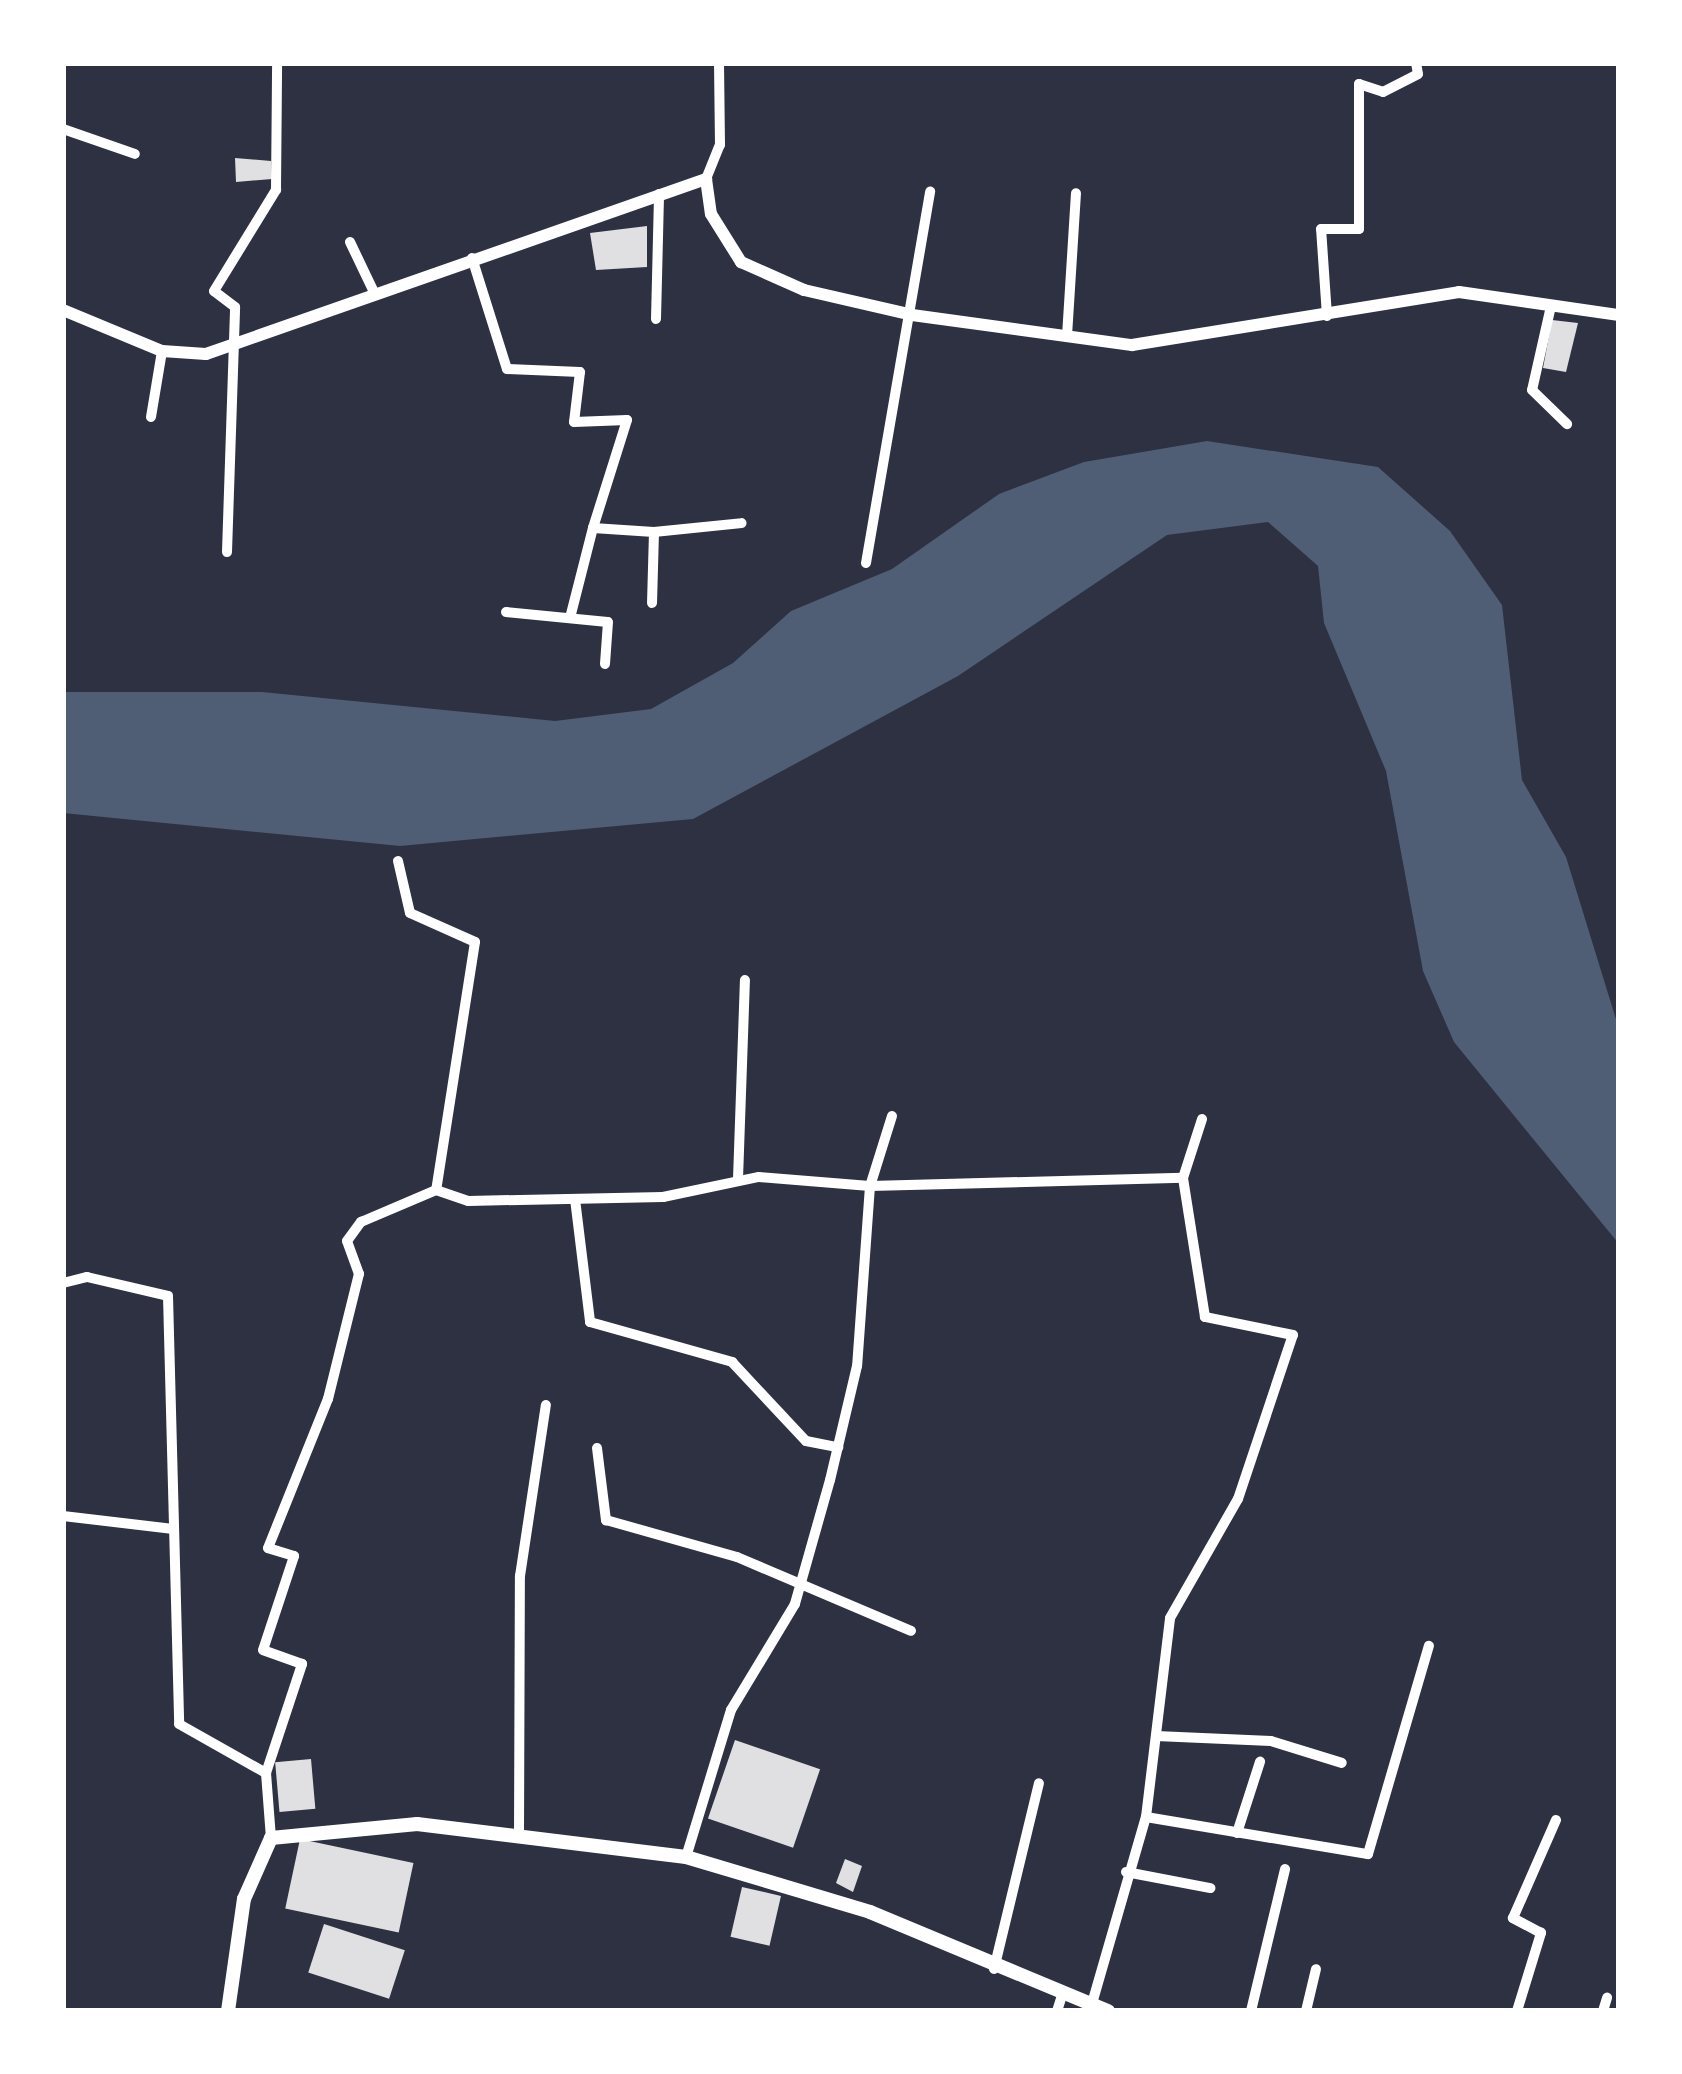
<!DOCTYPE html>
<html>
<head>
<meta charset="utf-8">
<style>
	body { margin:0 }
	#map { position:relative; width:1682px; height:2074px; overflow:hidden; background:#2d3142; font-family:Raleway,sans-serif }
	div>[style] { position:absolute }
	.water>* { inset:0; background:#4f5d75 }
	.building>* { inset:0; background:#e0e0e3; transform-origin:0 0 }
	.minor>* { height:10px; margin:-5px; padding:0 5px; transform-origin:5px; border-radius:5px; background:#fff }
	.tertiary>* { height:12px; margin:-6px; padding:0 6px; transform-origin:6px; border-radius:6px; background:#fff }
	.secondary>* { height:14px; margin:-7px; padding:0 7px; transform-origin:7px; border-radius:7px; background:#fff }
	span { translate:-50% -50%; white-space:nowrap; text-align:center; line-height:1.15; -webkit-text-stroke:12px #fff; paint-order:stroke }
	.frame { position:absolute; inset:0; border:66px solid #fff; pointer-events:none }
</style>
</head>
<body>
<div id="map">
	<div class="water">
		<div style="clip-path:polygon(1207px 441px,1378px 467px,1450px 531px,1502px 605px,1522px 780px,1566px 857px,1619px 1029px,1619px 1244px,1454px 1042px,1423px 971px,1386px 771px,1324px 623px,1318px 566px,1268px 522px,1167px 535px,958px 676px,693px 819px,400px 846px,63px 813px,63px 692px,262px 692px,555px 721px,651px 709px,733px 663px,791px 611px,892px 569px,999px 494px,1084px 462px)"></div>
	</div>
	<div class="building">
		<div style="clip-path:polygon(235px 158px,271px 161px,272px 179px,236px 182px)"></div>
		<div style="clip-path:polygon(647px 226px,647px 267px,596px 270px,590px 233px)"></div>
		<div style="clip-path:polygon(1552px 320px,1578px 323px,1566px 372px,1543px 368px)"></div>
		<div style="left:735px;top:1740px;width:90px;height:83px;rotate:19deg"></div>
		<div style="left:311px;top:1759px;width:50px;height:36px;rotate:85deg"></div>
		<div style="left:300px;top:1839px;width:116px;height:71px;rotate:12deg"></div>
		<div style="clip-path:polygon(845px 1859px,862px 1866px,853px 1892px,836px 1883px)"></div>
		<div style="left:742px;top:1887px;width:40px;height:51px;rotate:13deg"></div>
		<div style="left:324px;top:1924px;width:85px;height:51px;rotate:18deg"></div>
	</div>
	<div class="minor">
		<div style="left:63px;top:129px;width:76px;rotate:19.1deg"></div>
		<div style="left:706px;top:179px;width:37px;rotate:-68deg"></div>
		<div style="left:720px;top:145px;width:82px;rotate:-90.7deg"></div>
		<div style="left:350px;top:242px;width:53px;rotate:64.4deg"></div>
		<div style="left:472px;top:258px;width:116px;rotate:72.5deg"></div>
		<div style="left:507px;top:369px;width:73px;rotate:2.4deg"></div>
		<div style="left:580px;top:372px;width:50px;rotate:96.8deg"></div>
		<div style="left:574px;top:422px;width:53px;rotate:-2.2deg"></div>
		<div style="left:627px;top:420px;width:113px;rotate:107.5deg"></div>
		<div style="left:593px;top:528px;width:61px;rotate:3.8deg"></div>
		<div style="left:654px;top:532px;width:71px;rotate:91.6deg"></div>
		<div style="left:1551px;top:306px;width:86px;rotate:102.7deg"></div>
		<div style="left:1532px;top:390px;width:49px;rotate:44.2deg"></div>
		<div style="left:1327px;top:316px;width:87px;rotate:-93.9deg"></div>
		<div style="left:1321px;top:229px;width:38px"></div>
		<div style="left:1359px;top:229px;width:145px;rotate:-90deg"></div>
		<div style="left:1359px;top:84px;width:25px;rotate:18deg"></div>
		<div style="left:1383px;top:92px;width:39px;rotate:-27deg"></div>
		<div style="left:1418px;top:74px;width:11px;rotate:-100deg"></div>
		<div style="left:656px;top:319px;width:125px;rotate:-88.6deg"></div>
		<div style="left:1067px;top:336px;width:143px;rotate:-86.4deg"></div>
		<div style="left:151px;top:417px;width:67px;rotate:-80.5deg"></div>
		<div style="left:654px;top:532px;width:88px;rotate:-5.8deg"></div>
		<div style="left:227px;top:552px;width:245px;rotate:-88.1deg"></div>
		<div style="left:235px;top:307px;width:26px;rotate:-143deg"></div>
		<div style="left:214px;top:291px;width:119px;rotate:-58.5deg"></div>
		<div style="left:276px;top:190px;width:127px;rotate:-89.5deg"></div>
		<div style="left:866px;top:563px;width:377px;rotate:-80.2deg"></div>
		<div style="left:506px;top:612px;width:102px;rotate:5.6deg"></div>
		<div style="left:608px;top:622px;width:42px;rotate:94.1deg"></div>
		<div style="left:570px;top:618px;width:93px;rotate:-75.7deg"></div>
		<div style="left:398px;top:861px;width:53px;rotate:77deg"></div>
		<div style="left:410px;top:913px;width:71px;rotate:24deg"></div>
		<div style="left:475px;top:942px;width:251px;rotate:98.9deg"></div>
		<div style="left:436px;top:1190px;width:34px;rotate:19deg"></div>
		<div style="left:468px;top:1201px;width:195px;rotate:-1.2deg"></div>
		<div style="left:663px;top:1197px;width:98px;rotate:-11.8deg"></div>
		<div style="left:759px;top:1177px;width:111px;rotate:4.6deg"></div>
		<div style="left:870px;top:1186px;width:180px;rotate:94.1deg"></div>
		<div style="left:857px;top:1366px;width:117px;rotate:103.3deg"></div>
		<div style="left:830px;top:1480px;width:129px;rotate:105.8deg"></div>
		<div style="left:795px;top:1604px;width:124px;rotate:121.1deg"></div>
		<div style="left:731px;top:1710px;width:154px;rotate:107deg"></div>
		<div style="left:892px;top:1116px;width:73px;rotate:107.4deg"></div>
		<div style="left:870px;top:1186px;width:313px;rotate:-1.5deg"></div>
		<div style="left:1183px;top:1178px;width:62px;rotate:-72.1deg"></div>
		<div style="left:738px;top:1179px;width:199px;rotate:-88deg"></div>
		<div style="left:575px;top:1199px;width:124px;rotate:83deg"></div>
		<div style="left:590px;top:1322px;width:148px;rotate:15.7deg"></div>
		<div style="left:732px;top:1362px;width:108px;rotate:46.9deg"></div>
		<div style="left:806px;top:1441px;width:33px;rotate:11deg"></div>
		<div style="left:63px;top:1283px;width:25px;rotate:-14deg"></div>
		<div style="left:87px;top:1277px;width:83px;rotate:13.2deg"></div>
		<div style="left:168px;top:1296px;width:428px;rotate:88.5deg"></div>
		<div style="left:179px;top:1724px;width:100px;rotate:29.4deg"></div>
		<div style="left:266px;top:1773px;width:65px;rotate:85.6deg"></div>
		<div style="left:597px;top:1448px;width:73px;rotate:82.9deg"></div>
		<div style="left:606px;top:1520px;width:136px;rotate:15.8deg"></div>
		<div style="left:737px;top:1557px;width:189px;rotate:23deg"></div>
		<div style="left:63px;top:1516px;width:111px;rotate:6.7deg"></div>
		<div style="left:1156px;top:1736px;width:115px;rotate:2.5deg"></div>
		<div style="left:1271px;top:1741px;width:74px;rotate:17.2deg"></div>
		<div style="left:266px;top:1773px;width:115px;rotate:-71.7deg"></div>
		<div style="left:302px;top:1664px;width:41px;rotate:-160.3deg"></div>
		<div style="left:263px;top:1650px;width:99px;rotate:-71.7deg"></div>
		<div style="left:294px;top:1556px;width:27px;rotate:-163deg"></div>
		<div style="left:268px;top:1548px;width:161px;rotate:-68.1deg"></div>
		<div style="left:328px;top:1399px;width:129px;rotate:-76.1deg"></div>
		<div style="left:359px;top:1274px;width:35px;rotate:-110deg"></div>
		<div style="left:347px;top:1241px;width:24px;rotate:-54deg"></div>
		<div style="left:361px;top:1222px;width:82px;rotate:-23.1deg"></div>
		<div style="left:1146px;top:1817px;width:225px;rotate:9.5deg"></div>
		<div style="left:1368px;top:1854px;width:217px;rotate:-73.7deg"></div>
		<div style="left:1237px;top:1833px;width:75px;rotate:-72.1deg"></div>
		<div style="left:519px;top:1834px;width:258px;rotate:-89.8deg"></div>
		<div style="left:520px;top:1576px;width:173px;rotate:-81.4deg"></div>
		<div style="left:1126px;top:1872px;width:86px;rotate:10.8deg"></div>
		<div style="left:994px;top:1969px;width:191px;rotate:-76.4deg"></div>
		<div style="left:1091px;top:2007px;width:198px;rotate:-73.9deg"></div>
		<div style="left:1146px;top:1817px;width:200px;rotate:-83.1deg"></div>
		<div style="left:1170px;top:1618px;width:137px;rotate:-60.3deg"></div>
		<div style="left:1238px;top:1499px;width:173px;rotate:-71.5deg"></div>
		<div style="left:1293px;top:1335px;width:90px;rotate:-168.4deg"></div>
		<div style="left:1205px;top:1317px;width:141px;rotate:-99deg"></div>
		<div style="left:1057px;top:2011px;width:13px;rotate:-72deg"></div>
		<div style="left:1251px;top:2011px;width:146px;rotate:-76.5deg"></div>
		<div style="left:1306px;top:2011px;width:43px;rotate:-76.6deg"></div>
		<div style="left:1517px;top:2011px;width:82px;rotate:-72.9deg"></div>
		<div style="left:1541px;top:1933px;width:32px;rotate:-152deg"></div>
		<div style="left:1513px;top:1918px;width:107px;rotate:-66.3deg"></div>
		<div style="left:1603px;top:2011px;width:14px;rotate:-73deg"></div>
	</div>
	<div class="tertiary">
		<div style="left:63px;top:310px;width:107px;rotate:22.5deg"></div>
		<div style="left:162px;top:351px;width:44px;rotate:3.9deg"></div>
		<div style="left:206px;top:354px;width:530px;rotate:-19.29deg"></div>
		<div style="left:706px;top:179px;width:35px;rotate:82deg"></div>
		<div style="left:711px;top:214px;width:57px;rotate:58deg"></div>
		<div style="left:741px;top:262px;width:69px;rotate:24deg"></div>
		<div style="left:804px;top:290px;width:111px;rotate:13deg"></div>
		<div style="left:912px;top:315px;width:222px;rotate:7.8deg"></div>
		<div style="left:1132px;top:345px;width:331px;rotate:-9.2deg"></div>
		<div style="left:1459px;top:292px;width:162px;rotate:8.2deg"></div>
	</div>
	<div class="secondary">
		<div style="left:228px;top:2011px;width:113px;rotate:-81.9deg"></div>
		<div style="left:244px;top:1899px;width:67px;rotate:-66.1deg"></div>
		<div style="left:271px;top:1838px;width:147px;rotate:-5.5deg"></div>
		<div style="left:417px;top:1824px;width:271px;rotate:7deg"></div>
		<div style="left:686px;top:1857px;width:192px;rotate:16.6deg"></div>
		<div style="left:870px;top:1912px;width:258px;rotate:22.6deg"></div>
	</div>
	<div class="frame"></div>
</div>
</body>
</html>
